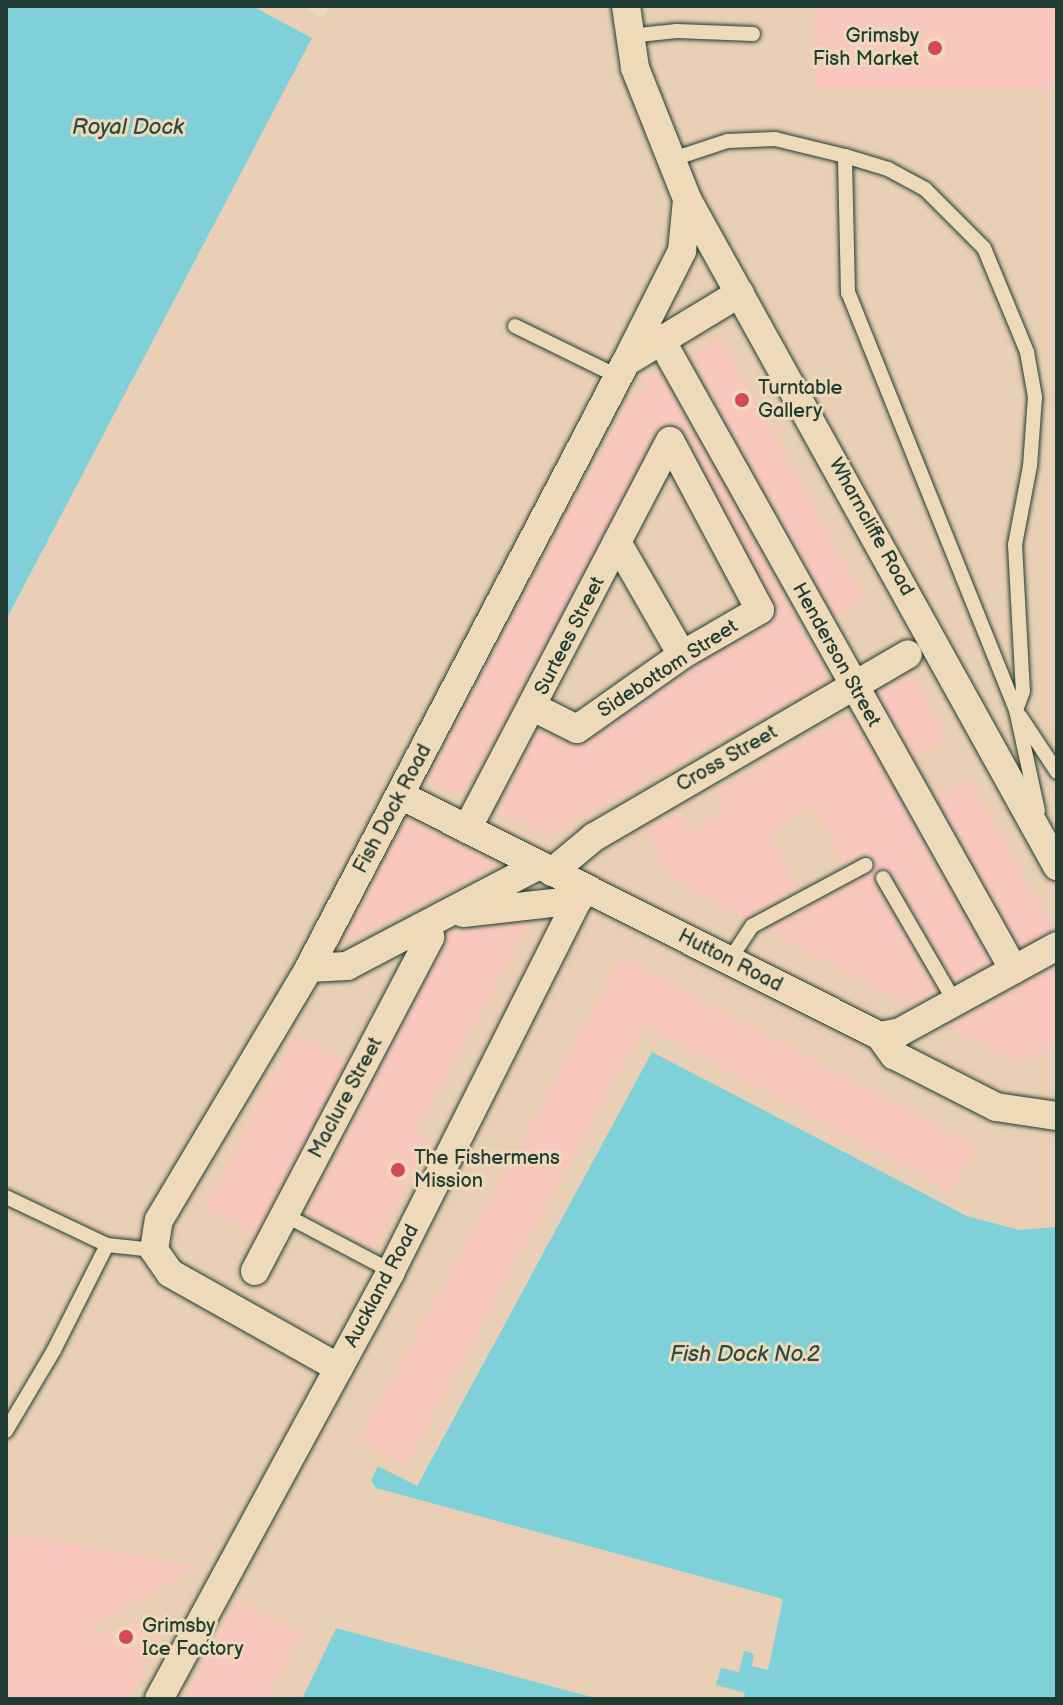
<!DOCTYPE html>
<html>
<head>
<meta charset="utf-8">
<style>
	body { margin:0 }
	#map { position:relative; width:1063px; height:1705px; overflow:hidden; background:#eedab8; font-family:"Balsamiq Sans",sans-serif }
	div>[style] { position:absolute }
	.built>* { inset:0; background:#e9cfb5 }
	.water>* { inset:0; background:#80d0da }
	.building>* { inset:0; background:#f8c8be; transform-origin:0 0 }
	.roads { filter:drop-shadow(0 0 2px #1f3d34) drop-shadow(0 0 2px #1f3d34) }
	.service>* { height:14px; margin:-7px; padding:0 7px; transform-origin:7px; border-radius:7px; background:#eedab8 }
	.minor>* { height:28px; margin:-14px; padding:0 14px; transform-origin:14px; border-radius:14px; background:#eedab8 }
	.dots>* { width:22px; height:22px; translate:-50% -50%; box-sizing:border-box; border:4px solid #eedab8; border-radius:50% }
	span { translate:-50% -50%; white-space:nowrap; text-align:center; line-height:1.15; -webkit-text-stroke:6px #eedab8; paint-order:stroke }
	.poi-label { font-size:20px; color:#1f3d34 }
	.right { translate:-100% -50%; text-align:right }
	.left { translate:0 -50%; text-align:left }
	.street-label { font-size:20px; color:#1f3d34 }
	.water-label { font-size:22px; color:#294c45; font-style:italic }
	.frame { position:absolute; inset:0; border:8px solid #1f3d34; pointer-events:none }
</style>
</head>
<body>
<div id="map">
	<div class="built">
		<div style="clip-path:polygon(252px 6px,300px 6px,323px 18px,329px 6px,1057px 6px,1057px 1227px,1019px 1230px,967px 1216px,652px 1052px,416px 1486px,378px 1466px,376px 1488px,783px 1599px,768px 1670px,753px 1699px,599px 1699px,336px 1628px,302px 1699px,6px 1699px,6px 620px,312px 38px)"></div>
	</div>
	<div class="water">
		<div style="clip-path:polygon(6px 6px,252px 6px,312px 38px,6px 620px)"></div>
		<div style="clip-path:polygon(652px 1052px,967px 1216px,1019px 1230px,1057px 1227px,1057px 1699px,743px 1699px,745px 1693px,716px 1685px,721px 1668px,739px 1672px,744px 1651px,754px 1654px,752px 1666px,768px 1670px,783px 1599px,376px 1488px,371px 1480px,378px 1466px,417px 1486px)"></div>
		<div style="clip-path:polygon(336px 1628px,599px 1699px,302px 1699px)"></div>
	</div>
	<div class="building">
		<div style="left:814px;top:6px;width:243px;height:83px"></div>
		<div style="left:721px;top:339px;width:297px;height:35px;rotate:61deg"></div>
		<div style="clip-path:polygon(658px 370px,831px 679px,548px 836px,496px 811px,538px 729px,573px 746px,586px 743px,691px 669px,768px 625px,777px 611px,685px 433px,677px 426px,663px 426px,464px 797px,426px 780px,629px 398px,647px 388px,641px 378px)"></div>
		<div style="left:911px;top:672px;width:77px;height:39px;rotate:61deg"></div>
		<div style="clip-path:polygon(851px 713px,991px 963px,955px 982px,892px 873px,879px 869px,874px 883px,938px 992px,910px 1007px,766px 930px,875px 870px,875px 861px,867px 855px,845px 865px,813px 806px,770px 832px,799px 889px,745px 919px,669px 877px,645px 831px,680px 812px,690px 830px,724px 812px,713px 792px)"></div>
		<div style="left:970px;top:779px;width:173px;height:38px;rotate:61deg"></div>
		<div style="clip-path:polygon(407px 818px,500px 864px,341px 944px)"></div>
		<div style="clip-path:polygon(530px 922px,415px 1133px,430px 1141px,372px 1250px,305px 1213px,445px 945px,447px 933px)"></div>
		<div style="clip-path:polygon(621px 957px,975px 1146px,951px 1192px,644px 1026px,406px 1465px,358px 1441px)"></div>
		<div style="clip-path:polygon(1057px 965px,1057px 1045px,1021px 1064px,947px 1026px)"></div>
		<div style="left:294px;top:1034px;width:59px;height:196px;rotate:27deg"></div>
		<div style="clip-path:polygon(13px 1534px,200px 1566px,92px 1626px,96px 1635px,175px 1611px,129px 1699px,6px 1699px,6px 1546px)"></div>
		<div style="clip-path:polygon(237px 1600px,303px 1633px,266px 1699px,183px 1699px)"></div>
	</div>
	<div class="roads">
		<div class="service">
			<div style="left:629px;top:36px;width:48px;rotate:-5.9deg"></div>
			<div style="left:677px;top:31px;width:76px;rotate:2.3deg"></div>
			<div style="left:670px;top:160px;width:60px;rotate:-18.4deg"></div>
			<div style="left:727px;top:141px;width:48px;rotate:-2.4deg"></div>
			<div style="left:775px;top:139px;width:72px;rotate:13.7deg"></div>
			<div style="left:845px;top:156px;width:45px;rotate:16.8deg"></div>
			<div style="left:888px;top:169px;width:42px;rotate:28.4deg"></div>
			<div style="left:925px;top:189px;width:83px;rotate:45deg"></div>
			<div style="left:984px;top:248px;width:113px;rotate:67.5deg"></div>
			<div style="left:1027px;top:352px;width:46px;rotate:79.9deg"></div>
			<div style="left:1035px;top:397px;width:69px;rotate:94.1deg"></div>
			<div style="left:1030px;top:466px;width:80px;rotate:100.8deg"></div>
			<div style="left:1015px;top:545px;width:146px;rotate:86.9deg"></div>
			<div style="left:1023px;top:691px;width:20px;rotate:110deg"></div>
			<div style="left:1016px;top:710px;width:450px;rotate:-111.9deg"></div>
			<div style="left:848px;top:293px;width:137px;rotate:-91.3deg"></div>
			<div style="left:515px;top:326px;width:116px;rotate:26.1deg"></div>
			<div style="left:1016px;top:710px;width:103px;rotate:77.7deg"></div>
			<div style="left:1020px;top:716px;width:67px;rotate:56.5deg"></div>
			<div style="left:883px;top:878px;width:143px;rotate:59.9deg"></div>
			<div style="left:729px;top:961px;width:42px;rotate:-56.7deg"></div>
			<div style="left:752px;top:926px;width:129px;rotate:-28.2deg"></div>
			<div style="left:6px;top:1197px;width:112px;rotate:25.4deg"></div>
			<div style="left:107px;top:1245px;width:47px;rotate:6.1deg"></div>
			<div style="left:285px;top:1215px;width:120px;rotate:27.8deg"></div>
			<div style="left:6px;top:1431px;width:94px;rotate:-59.3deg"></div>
			<div style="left:54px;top:1350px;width:118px;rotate:-63.2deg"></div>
		</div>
		<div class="minor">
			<div style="left:626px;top:6px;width:63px;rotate:81.7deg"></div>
			<div style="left:635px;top:68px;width:141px;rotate:68.3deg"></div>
			<div style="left:687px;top:199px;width:763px;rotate:60.98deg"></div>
			<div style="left:660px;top:338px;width:724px;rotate:60.75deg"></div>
			<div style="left:629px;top:356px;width:118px;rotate:-63.2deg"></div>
			<div style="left:682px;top:251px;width:51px;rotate:-84.4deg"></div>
			<div style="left:617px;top:542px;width:130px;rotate:60.1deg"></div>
			<div style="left:533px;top:707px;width:49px;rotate:26.6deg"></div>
			<div style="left:577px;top:729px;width:128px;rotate:-35.2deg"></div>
			<div style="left:682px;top:655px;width:90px;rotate:-30deg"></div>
			<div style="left:760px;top:610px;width:191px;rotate:-118deg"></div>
			<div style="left:400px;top:795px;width:537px;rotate:26.66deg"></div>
			<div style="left:880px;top:1036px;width:24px;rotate:54deg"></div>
			<div style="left:894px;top:1055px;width:114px;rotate:27deg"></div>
			<div style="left:996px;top:1107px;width:62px;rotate:8.4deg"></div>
			<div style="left:467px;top:829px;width:438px;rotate:-62.4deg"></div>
			<div style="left:552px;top:872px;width:55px;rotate:-39.8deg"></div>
			<div style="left:594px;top:837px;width:363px;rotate:-30.2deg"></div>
			<div style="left:463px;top:913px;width:116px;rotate:-6.4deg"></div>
			<div style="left:309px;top:968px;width:38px;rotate:-3deg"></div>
			<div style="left:347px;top:966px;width:217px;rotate:-27.7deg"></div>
			<div style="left:880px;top:1036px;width:20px;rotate:-11deg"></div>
			<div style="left:900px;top:1032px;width:179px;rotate:-28.7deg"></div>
			<div style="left:255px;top:1271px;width:377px;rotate:-62.3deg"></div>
			<div style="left:430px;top:937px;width:13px;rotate:-99deg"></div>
			<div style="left:339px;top:1368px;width:194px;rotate:-150.7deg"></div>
			<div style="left:170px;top:1273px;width:28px;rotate:-125deg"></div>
			<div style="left:154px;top:1250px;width:30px;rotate:-81deg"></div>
			<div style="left:159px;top:1220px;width:293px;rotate:-59.2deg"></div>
			<div style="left:309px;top:968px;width:684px;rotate:-62.39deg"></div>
			<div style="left:626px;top:362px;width:133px;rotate:-31.2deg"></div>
			<div style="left:159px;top:1699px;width:487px;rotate:-61.5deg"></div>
			<div style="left:391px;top:1271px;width:429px;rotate:-63.3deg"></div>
		</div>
	</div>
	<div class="dots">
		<div style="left:935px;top:48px;background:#d1495b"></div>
		<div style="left:742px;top:400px;background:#d1495b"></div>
		<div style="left:398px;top:1170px;background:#d1495b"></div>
		<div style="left:126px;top:1637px;background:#d1495b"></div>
	</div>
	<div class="poi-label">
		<span class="right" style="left:919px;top:48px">Grimsby<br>Fish Market</span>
		<span class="left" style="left:758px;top:400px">Turntable<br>Gallery</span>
		<span class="left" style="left:414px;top:1170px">The Fishermens<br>Mission</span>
		<span class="left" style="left:142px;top:1638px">Grimsby<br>Ice Factory</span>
	</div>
	<div class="street-label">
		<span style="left:871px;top:527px;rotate:61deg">Wharncliffe Road</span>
		<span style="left:570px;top:636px;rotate:-63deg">Surtees Street</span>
		<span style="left:836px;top:655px;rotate:61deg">Henderson Street</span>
		<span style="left:668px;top:669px;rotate:-33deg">Sidebottom Street</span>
		<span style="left:727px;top:759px;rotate:-30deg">Cross Street</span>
		<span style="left:393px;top:809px;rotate:-62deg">Fish Dock Road</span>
		<span style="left:730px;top:961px;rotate:27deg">Hutton Road</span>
		<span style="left:346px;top:1098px;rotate:-62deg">Maclure Street</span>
		<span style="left:382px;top:1286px;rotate:-62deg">Auckland Road</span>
	</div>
	<div class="water-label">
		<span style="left:128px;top:128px">Royal Dock</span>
		<span style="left:745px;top:1355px">Fish Dock No.2</span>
	</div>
	<div class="frame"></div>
</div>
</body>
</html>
